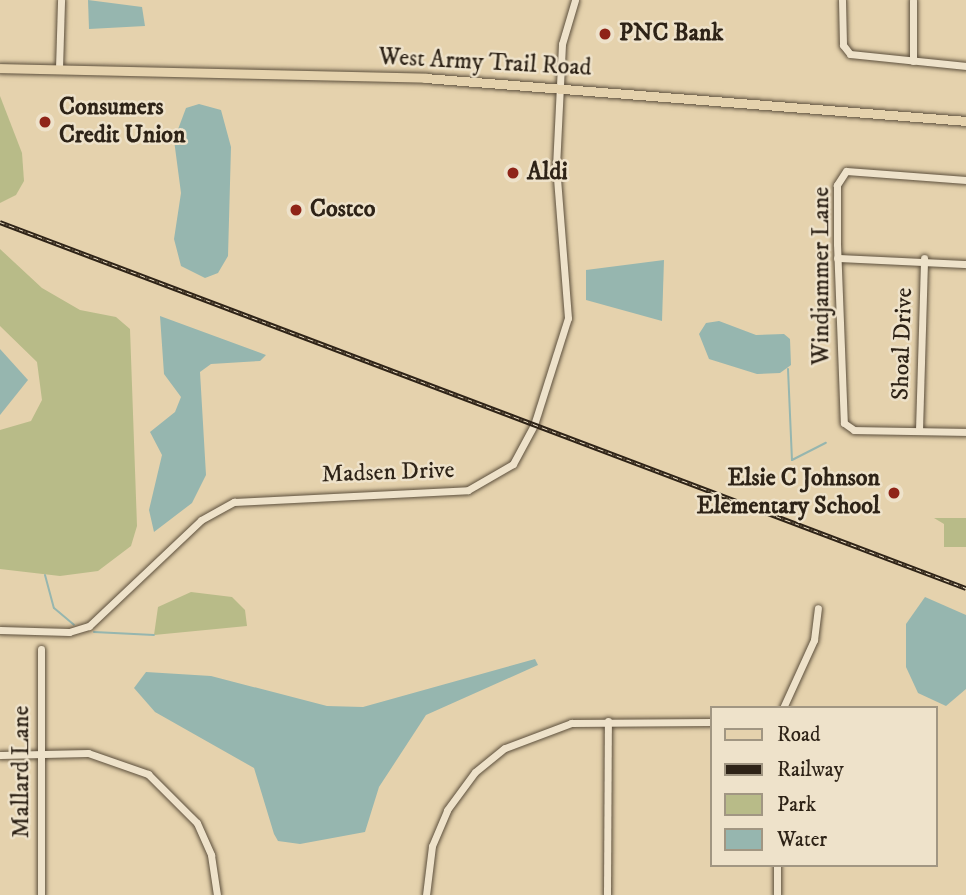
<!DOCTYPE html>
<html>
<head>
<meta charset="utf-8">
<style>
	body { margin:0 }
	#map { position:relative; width:966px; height:895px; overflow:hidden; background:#e5d2ad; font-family:"IM FELL DW Pica",serif }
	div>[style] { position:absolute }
	.green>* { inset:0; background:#b8bb88 }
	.water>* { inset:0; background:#96b6af }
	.stream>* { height:2px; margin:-1px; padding:0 1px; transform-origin:1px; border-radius:1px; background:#96b6af }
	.roads { filter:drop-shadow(0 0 2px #5c4f3c) drop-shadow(0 0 2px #5c4f3c) }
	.minor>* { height:7px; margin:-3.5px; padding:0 3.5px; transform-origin:3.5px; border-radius:3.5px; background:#eee2ca }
	.major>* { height:9px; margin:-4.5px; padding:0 4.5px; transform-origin:4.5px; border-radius:4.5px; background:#e5d2ad }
	.rail>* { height:4.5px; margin-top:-2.25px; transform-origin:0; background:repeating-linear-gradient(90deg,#eee2ca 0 5px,#2e2317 0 10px); box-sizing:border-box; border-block:2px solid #2e2317 }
	.dots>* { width:19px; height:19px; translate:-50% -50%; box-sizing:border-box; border:4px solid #eee2ca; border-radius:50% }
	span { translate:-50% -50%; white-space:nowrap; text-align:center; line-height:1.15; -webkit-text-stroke:5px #eee2ca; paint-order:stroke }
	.poi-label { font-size:24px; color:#2e2317; font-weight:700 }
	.left { translate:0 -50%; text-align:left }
	.right { translate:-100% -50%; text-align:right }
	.street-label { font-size:24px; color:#2e2317 }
	.legend { position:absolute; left:710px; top:706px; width:228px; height:161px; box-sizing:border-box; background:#eee2ca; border:2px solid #a19682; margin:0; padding:9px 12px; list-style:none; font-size:21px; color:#2e2317 }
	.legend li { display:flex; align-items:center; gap:14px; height:35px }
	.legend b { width:35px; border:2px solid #a19682 }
</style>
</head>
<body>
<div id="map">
	<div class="green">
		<div style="clip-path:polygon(0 96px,22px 153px,24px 181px,16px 195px,0 203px)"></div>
		<div style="clip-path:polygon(0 249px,42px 288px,80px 310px,116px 317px,130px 329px,137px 526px,131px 546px,98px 571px,60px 576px,0 569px,0 430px,31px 421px,42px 400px,37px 362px,0 326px)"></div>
		<div style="clip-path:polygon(934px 518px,966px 518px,966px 547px,944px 547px,944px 524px)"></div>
		<div style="clip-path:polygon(191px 592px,232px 597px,245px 610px,247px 626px,154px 635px,158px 607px)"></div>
	</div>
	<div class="water">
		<div style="clip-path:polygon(88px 0,142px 7px,145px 26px,89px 29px)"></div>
		<div style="clip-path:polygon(199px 104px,221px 110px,231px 147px,228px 256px,218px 273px,205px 278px,181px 266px,174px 239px,181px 193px,174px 140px,186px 108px)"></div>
		<div style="clip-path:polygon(664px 260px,662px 321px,586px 300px,586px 270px)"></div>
		<div style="clip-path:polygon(160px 316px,266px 355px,260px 361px,211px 364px,200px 372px,206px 475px,192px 503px,154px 532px,149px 510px,162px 455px,150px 432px,175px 412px,181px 397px,164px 374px)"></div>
		<div style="clip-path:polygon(719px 321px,756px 335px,784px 334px,790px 339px,791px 365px,780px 373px,757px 374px,709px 359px,699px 334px,706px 323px)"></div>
		<div style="clip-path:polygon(0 349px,28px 380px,0 415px)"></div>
		<div style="clip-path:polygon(925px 597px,966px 615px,966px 689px,946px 706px,918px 693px,906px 667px,906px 624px)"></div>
		<div style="clip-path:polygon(535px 659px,538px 665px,426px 715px,379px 787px,365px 832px,300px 844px,278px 841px,274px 834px,254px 768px,155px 712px,134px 688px,146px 672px,211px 676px,327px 706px,363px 707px)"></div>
	</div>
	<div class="stream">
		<div style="left:788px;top:369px;width:91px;rotate:87.5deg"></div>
		<div style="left:792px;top:460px;width:38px;rotate:-27deg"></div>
		<div style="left:45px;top:575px;width:34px;rotate:75deg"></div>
		<div style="left:54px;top:608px;width:26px;rotate:40deg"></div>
		<div style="left:94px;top:632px;width:60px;rotate:2.9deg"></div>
	</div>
	<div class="roads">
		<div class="minor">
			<div style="left:842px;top:0;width:45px;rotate:88.7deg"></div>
			<div style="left:843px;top:45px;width:11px;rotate:52deg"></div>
			<div style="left:850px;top:54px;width:117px;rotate:5.9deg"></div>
			<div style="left:913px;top:0;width:61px;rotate:90deg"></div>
			<div style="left:59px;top:69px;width:69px;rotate:-88.3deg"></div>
			<div style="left:966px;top:180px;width:120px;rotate:-175.7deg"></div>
			<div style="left:846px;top:171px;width:17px;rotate:123deg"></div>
			<div style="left:837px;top:185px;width:59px;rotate:90deg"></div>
			<div style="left:837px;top:244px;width:179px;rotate:87.8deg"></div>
			<div style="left:844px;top:423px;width:12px;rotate:35deg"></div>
			<div style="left:854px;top:430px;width:112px;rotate:1deg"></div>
			<div style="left:837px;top:258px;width:129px;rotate:2.7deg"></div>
			<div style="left:919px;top:430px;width:172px;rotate:-88.3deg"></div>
			<div style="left:0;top:630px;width:69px;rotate:1.7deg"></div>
			<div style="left:69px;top:632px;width:21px;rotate:-17deg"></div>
			<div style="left:89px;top:626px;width:154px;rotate:-43.4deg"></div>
			<div style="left:201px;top:520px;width:38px;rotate:-29deg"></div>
			<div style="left:234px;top:502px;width:234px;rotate:-2.9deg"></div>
			<div style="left:468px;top:490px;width:52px;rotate:-30deg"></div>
			<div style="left:513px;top:464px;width:44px;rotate:-61.7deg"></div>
			<div style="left:534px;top:425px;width:112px;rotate:-72.4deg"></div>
			<div style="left:568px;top:318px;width:151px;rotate:-94.5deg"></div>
			<div style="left:556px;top:167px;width:123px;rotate:-87.2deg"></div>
			<div style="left:562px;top:44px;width:46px;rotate:-73.5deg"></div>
			<div style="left:783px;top:708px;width:75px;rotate:-65.5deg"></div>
			<div style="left:814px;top:640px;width:32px;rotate:-83deg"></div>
			<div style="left:0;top:755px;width:88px;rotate:-1.3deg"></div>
			<div style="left:88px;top:753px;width:64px;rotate:19.3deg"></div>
			<div style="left:148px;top:774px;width:69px;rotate:45deg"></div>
			<div style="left:197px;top:823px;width:35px;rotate:66deg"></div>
			<div style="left:211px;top:855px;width:40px;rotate:81.5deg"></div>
			<div style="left:41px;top:895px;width:246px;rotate:-90deg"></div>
			<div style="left:426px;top:895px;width:49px;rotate:-83deg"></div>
			<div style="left:432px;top:846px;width:39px;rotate:-67deg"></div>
			<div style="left:447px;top:810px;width:47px;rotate:-53.6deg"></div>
			<div style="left:475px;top:772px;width:38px;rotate:-39deg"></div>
			<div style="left:505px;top:748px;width:71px;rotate:-20.7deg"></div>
			<div style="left:571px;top:723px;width:141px;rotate:-0.4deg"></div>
			<div style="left:607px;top:895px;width:174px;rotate:-89.7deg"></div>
			<div style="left:777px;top:895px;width:30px;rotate:-90deg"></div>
		</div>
		<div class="major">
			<div style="left:0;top:68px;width:425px;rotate:1.3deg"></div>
			<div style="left:425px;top:78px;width:543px;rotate:4.54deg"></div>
		</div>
	</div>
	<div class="rail">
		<div style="left:0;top:222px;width:1033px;rotate:20.75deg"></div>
	</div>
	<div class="dots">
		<div style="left:605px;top:34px;background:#8f2418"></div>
		<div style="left:45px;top:122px;background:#8f2418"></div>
		<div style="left:513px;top:173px;background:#8f2418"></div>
		<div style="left:296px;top:210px;background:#8f2418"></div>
		<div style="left:894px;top:493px;background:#8f2418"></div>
	</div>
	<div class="poi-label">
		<span class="left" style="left:619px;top:34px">PNC Bank</span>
		<span class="left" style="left:59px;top:122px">Consumers<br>Credit Union</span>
		<span class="left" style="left:527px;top:173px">Aldi</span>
		<span class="left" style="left:310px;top:210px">Costco</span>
		<span class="right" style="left:880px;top:493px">Elsie C Johnson<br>Elementary School</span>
	</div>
	<div class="street-label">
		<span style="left:485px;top:63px;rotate:3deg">West Army Trail Road</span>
		<span style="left:822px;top:276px;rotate:-90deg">Windjammer Lane</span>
		<span style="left:903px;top:344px;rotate:-88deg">Shoal Drive</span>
		<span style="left:388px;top:473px;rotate:-2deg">Madsen Drive</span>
		<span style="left:22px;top:772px;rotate:-90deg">Mallard Lane</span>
	</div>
	<ul class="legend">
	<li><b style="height:9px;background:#e5d2ad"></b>Road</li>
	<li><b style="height:9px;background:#2e2317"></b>Railway</li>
	<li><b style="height:19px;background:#b8bb88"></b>Park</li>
	<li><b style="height:19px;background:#96b6af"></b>Water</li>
	</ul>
</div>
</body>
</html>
